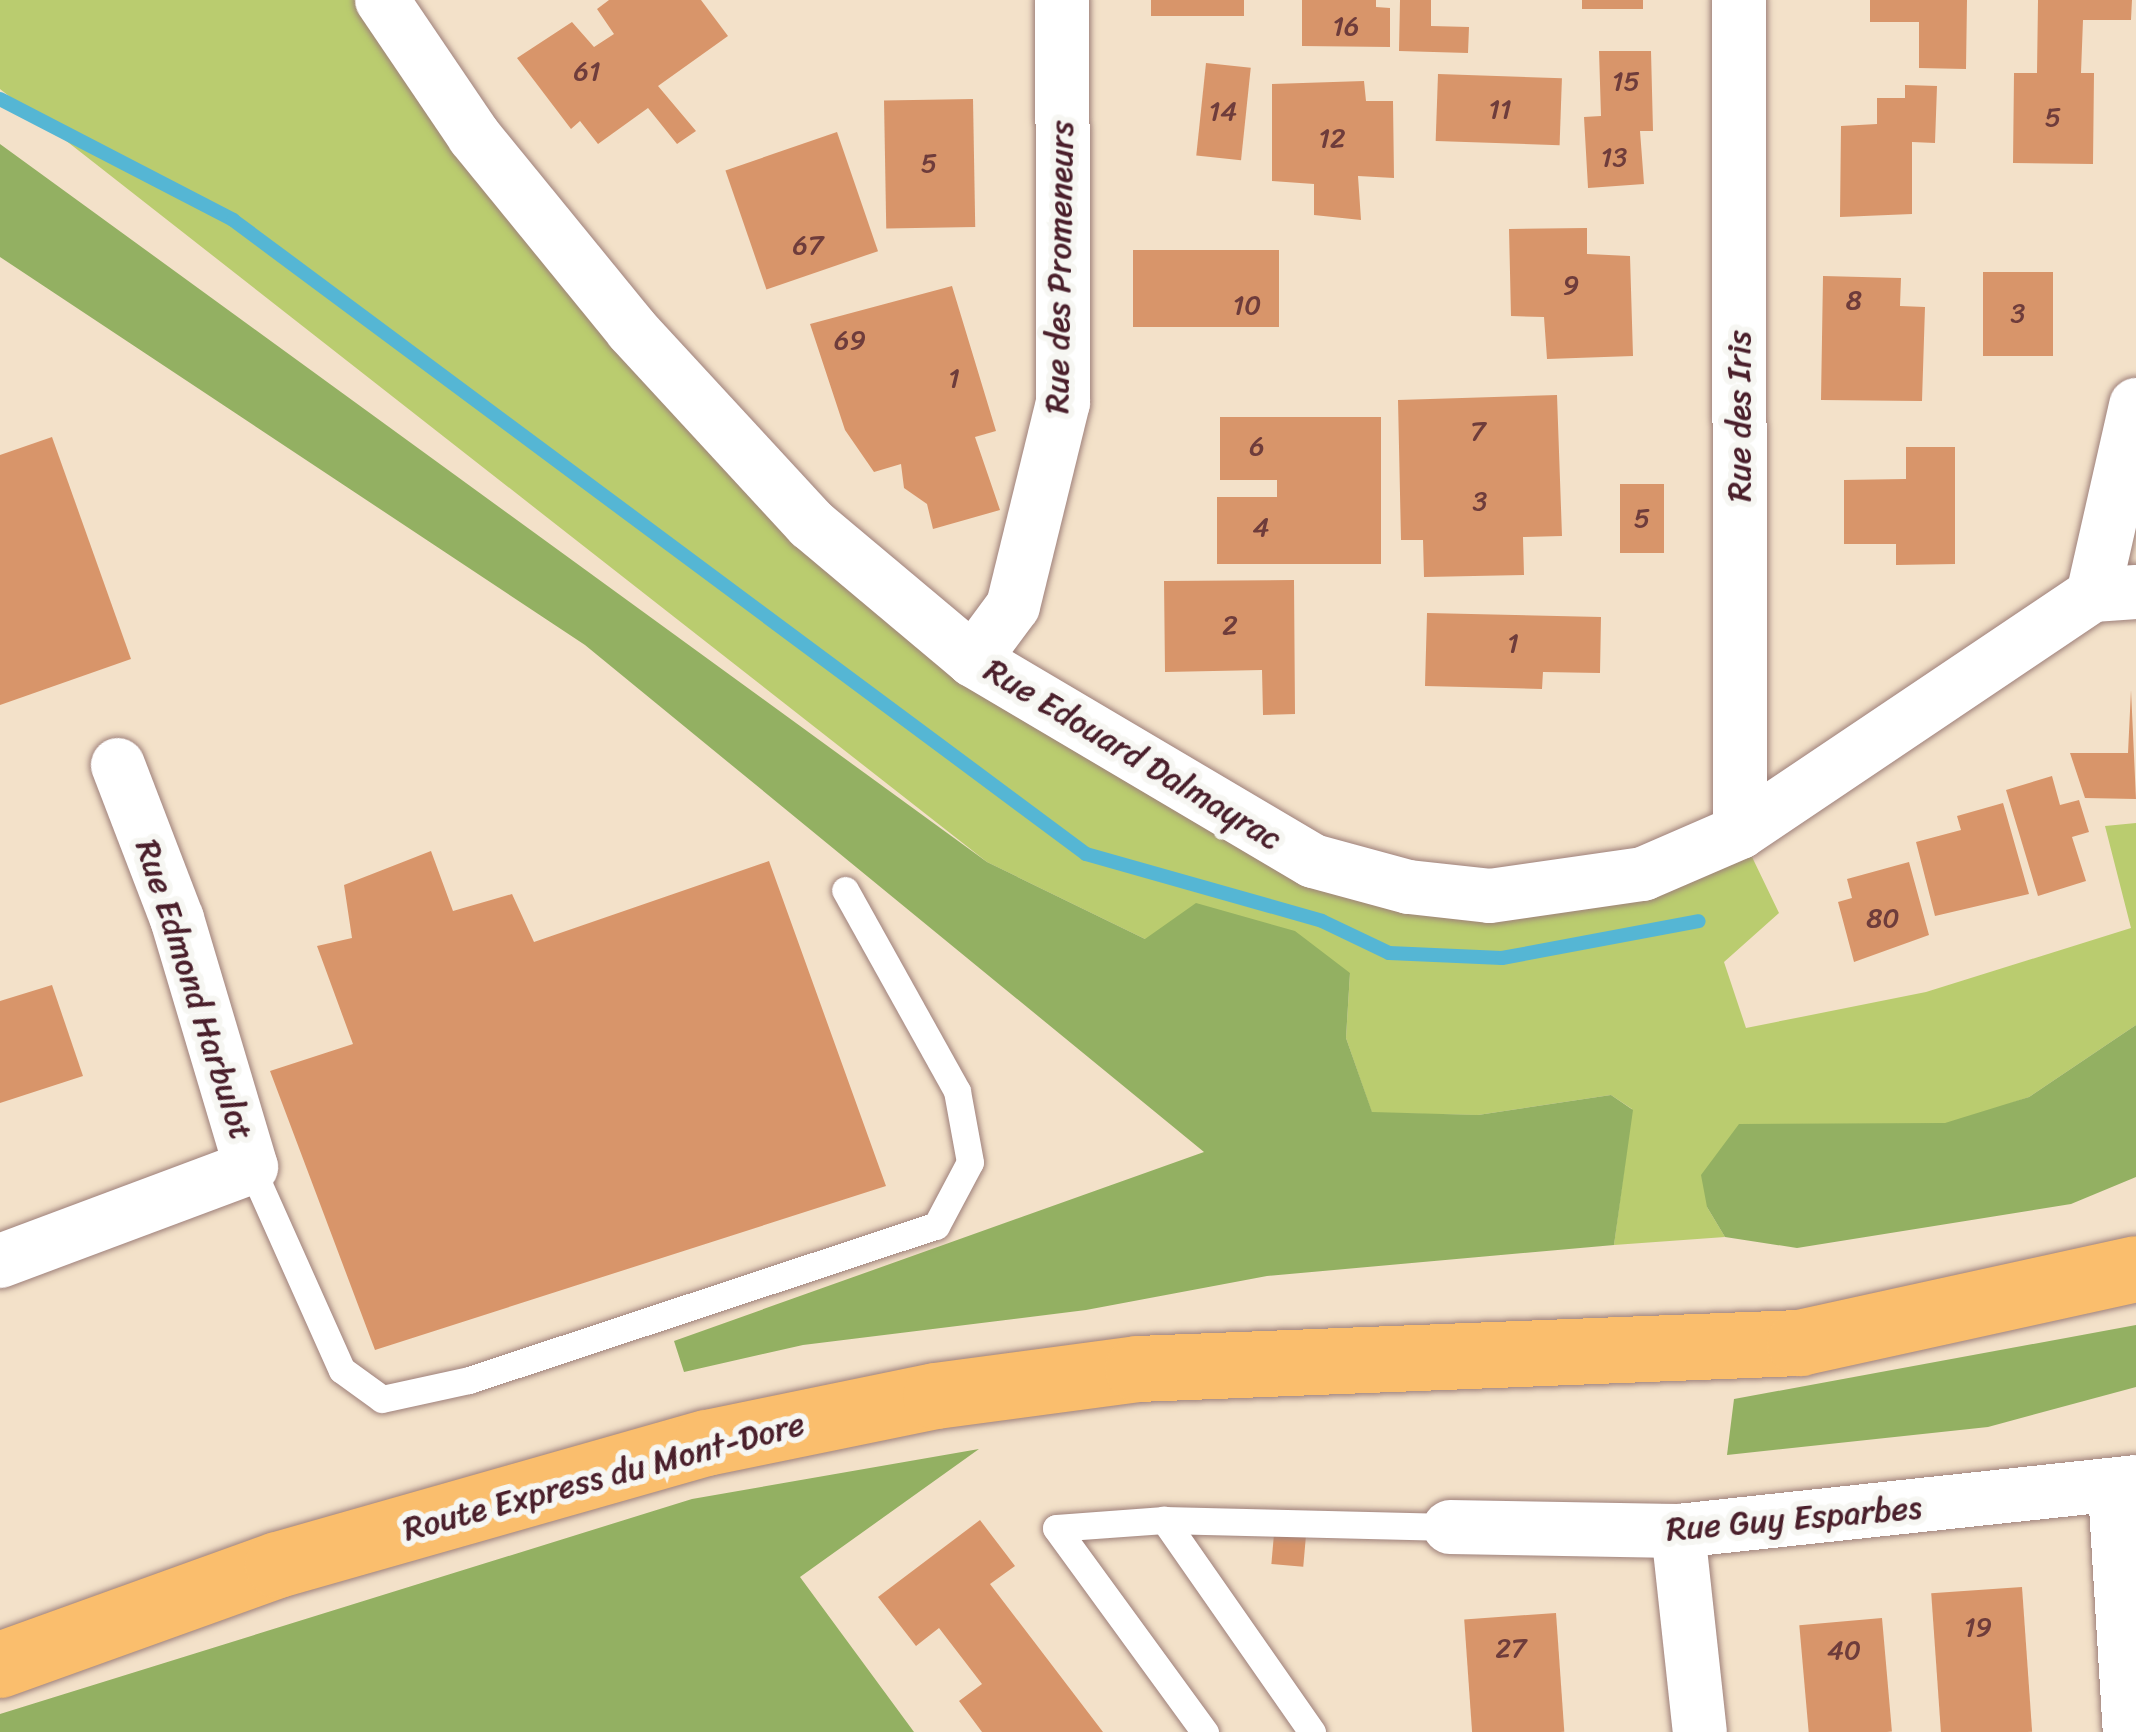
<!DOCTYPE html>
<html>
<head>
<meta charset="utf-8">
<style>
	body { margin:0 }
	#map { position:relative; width:2136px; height:1732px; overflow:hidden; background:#f3e1c9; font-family:Sriracha,sans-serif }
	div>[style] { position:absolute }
	.green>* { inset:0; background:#bacc6f }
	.forest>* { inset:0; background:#93b062 }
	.stream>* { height:14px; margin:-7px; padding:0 7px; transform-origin:7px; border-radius:7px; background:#55b6d4 }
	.building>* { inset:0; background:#d8956a; transform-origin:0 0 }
	.roads { filter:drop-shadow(0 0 3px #9e807a) drop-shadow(0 0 3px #9e807a) }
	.lane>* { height:27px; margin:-13.5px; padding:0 13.5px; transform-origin:13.5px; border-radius:13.5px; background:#fff }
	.street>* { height:54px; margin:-27px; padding:0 27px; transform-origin:27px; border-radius:27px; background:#fff }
	.primary>* { height:66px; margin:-33px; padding:0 33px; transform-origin:33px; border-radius:33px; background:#fabe6d }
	span { translate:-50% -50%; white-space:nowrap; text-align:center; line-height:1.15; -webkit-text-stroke:12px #f6f6f2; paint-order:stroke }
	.number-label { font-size:27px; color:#6e3c3b }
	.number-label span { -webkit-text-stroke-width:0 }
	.street-label { font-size:33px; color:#4a1f2b }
</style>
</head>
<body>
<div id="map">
	<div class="green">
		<div style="clip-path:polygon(0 0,382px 0,474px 136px,973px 660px,1409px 887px,1740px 832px,1779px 913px,1724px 962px,1746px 1028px,1926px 992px,2131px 928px,2105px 826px,2136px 823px,2136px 1025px,2029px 1097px,1707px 1207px,1725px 1237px,1614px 1245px,1632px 1109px,1611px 1095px,1478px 1115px,1372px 1113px,1346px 1038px,1350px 973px,1145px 939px,987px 862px,0 89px)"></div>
	</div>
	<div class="forest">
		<div style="clip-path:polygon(0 144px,987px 862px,1145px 939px,1196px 903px,1295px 931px,1350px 973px,1346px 1038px,1372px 1112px,1478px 1115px,1611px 1095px,1633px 1110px,1614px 1245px,1267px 1276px,1086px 1310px,803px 1345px,684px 1372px,674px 1341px,1204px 1152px,585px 645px,0 257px)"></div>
		<div style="clip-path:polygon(2136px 1025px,2136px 1177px,2071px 1204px,1797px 1248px,1725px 1237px,1707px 1207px,1701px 1175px,1739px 1124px,1945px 1123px,2029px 1097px)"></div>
		<div style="clip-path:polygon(2136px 1325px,2136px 1387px,1988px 1427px,1727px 1455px,1734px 1399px)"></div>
		<div style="clip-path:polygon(979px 1449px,800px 1577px,914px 1732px,0 1732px,0 1714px,692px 1499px)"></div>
	</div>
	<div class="stream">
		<div style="left:0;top:99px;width:263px;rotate:27.4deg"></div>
		<div style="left:233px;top:220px;width:1063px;rotate:36.62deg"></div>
		<div style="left:1086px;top:854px;width:245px;rotate:15.8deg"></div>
		<div style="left:1322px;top:921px;width:74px;rotate:25.5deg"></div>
		<div style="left:1389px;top:953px;width:113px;rotate:2.5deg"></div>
		<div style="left:1502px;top:958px;width:200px;rotate:-10.6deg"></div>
	</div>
	<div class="building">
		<div style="clip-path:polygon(609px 0,701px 0,728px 36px,658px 86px,696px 131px,677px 144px,648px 108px,598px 144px,580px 121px,571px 129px,517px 58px,572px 22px,594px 47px,614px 34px,597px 9px)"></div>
		<div style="left:1151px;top:0;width:93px;height:16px"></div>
		<div style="clip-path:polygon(1302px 0,1376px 0,1376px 7px,1390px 8px,1390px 47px,1302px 46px)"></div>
		<div style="clip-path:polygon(1400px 0,1431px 0,1431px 26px,1469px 27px,1468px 53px,1399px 51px)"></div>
		<div style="left:1582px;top:0;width:61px;height:9px"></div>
		<div style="clip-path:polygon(1870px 0,1967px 0,1966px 69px,1919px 68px,1919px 22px,1870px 22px)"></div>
		<div style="clip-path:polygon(2038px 0,2132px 0,2131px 20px,2083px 20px,2081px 73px,2094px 73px,2093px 164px,2013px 163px,2014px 73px,2037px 73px)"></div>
		<div style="clip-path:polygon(1599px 51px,1651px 51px,1653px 131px,1640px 131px,1644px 184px,1588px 188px,1584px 117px,1601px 116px)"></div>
		<div style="left:1206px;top:63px;width:45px;height:93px;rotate:6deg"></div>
		<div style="left:1438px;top:74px;width:124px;height:67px;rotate:2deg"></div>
		<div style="clip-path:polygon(1364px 81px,1366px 101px,1393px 101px,1394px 178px,1358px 176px,1361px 220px,1314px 215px,1314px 184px,1272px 181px,1272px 84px)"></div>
		<div style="clip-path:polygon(1905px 85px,1937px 86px,1935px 143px,1912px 142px,1912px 214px,1840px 217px,1841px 126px,1877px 124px,1877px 98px,1905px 98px)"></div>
		<div style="left:973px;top:99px;width:128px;height:89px;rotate:89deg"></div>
		<div style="left:837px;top:132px;width:126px;height:118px;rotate:71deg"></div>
		<div style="clip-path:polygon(1587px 228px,1587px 254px,1630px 256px,1633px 356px,1547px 359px,1544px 317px,1511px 316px,1509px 229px)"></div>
		<div style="left:1133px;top:250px;width:146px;height:77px"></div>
		<div style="left:1983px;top:272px;width:70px;height:84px"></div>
		<div style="clip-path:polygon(1823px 276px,1901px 278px,1900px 306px,1925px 307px,1922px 401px,1821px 400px)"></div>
		<div style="clip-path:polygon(952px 286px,996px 431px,975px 437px,1000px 510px,933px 529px,927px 504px,904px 488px,901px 464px,874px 472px,845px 430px,810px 324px)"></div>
		<div style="clip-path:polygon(1557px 395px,1562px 536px,1523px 537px,1524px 575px,1424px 577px,1423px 540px,1401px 540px,1398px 400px)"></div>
		<div style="clip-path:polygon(1220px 417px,1381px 417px,1381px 564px,1217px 564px,1217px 497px,1277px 497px,1277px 480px,1220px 480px)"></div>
		<div style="clip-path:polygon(52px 437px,131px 659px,0 705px,0 455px)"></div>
		<div style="clip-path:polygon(1906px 447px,1955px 447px,1955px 564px,1896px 565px,1896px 544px,1844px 544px,1844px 480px,1906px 479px)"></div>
		<div style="left:1620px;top:484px;width:44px;height:69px"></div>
		<div style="clip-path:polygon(1294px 580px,1295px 714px,1263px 715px,1262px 670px,1165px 672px,1164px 581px)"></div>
		<div style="clip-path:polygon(1427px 613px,1601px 617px,1600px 673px,1543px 672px,1542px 689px,1425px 686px)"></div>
		<div style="clip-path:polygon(2131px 690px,2136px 799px,2085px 798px,2070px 753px,2128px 753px)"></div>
		<div style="clip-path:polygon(2052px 776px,2060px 805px,2079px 800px,2089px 832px,2072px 837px,2086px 881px,2038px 896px,2006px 790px)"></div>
		<div style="clip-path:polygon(2003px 803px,2029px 894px,1935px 916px,1916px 842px,1961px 830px,1957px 816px)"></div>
		<div style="clip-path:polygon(431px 851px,453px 911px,512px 894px,534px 942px,769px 861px,886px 1186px,375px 1350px,270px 1071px,353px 1044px,317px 946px,352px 938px,344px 885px)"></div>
		<div style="clip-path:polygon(1909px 862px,1929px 935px,1854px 962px,1838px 902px,1852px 898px,1847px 879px)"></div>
		<div style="clip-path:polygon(52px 985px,83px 1076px,0 1103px,0 1001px)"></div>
		<div style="clip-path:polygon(980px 1520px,1015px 1566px,990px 1584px,1103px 1732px,982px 1732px,959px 1701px,982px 1684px,939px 1628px,916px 1646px,878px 1597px)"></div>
		<div style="left:1274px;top:1534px;width:32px;height:30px;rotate:5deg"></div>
		<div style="left:2022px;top:1587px;width:145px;height:91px;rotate:86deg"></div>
		<div style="left:1556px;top:1613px;width:119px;height:92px;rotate:86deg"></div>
		<div style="left:1882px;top:1618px;width:114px;height:83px;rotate:85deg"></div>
	</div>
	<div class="roads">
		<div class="lane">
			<div style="left:251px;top:1167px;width:222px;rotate:65.9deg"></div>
			<div style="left:342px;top:1370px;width:49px;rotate:35.9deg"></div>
			<div style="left:382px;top:1399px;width:89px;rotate:-12.3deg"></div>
			<div style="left:469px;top:1380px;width:492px;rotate:-18.3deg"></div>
			<div style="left:936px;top:1226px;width:72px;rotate:-62deg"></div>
			<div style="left:970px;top:1162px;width:72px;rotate:-100.4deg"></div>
			<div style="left:957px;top:1091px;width:230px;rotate:-119.1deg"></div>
			<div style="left:1164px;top:1520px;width:108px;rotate:175.8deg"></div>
			<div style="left:1056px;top:1528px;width:253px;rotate:53.9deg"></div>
			<div style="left:1312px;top:1732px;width:259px;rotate:-124.9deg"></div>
			<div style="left:1164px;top:1520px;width:286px;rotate:1.4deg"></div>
		</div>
		<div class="street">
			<div style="left:382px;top:0;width:164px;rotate:55.9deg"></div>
			<div style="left:474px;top:136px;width:250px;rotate:50.8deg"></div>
			<div style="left:632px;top:330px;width:264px;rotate:47.3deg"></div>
			<div style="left:811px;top:524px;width:212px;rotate:40deg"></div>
			<div style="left:973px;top:660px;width:395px;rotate:30.6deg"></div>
			<div style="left:1313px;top:861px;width:99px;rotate:15.2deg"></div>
			<div style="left:1409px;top:887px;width:81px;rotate:6.3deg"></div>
			<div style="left:1490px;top:896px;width:155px;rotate:-8.2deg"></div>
			<div style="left:1643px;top:874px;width:106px;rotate:-23.4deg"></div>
			<div style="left:1740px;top:832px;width:425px;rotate:-33.9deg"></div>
			<div style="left:2093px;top:595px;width:43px;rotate:-4deg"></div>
			<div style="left:1739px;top:0;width:832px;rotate:89.93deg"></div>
			<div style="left:2093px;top:595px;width:195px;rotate:-77.2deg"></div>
			<div style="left:973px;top:660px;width:67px;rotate:-53.5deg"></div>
			<div style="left:1013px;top:606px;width:209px;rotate:-76.2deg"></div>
			<div style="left:1063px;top:403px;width:403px;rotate:-90.1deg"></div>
			<div style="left:0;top:1261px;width:268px;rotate:-20.5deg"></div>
			<div style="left:251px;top:1167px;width:259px;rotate:-106.6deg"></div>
			<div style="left:177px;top:919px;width:165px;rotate:-111deg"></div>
			<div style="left:2115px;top:1490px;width:242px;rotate:86.5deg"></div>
			<div style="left:1450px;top:1527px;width:228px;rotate:1deg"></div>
			<div style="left:1678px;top:1531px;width:461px;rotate:-6.1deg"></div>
			<div style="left:1678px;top:1531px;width:202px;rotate:83.8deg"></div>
		</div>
		<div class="primary">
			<div style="left:0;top:1665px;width:295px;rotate:-19.8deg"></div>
			<div style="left:278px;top:1565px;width:446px;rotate:-15.9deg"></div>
			<div style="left:707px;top:1443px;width:234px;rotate:-11.6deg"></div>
			<div style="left:936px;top:1396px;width:204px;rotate:-7.6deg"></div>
			<div style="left:1138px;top:1369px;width:663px;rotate:-2.25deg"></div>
			<div style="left:1800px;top:1343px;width:344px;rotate:-12.4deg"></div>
		</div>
	</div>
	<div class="number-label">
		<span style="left:1346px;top:27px">16</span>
		<span style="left:587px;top:72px">61</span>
		<span style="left:1626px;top:82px">15</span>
		<span style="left:1500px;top:110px">11</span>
		<span style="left:1223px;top:112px">14</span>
		<span style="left:2053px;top:118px">5</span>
		<span style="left:1332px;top:139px">12</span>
		<span style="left:1614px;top:158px">13</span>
		<span style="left:929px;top:164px">5</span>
		<span style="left:808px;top:246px">67</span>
		<span style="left:1571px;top:286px">9</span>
		<span style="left:1854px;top:301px">8</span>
		<span style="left:1247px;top:306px">10</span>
		<span style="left:2018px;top:314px">3</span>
		<span style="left:850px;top:341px">69</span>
		<span style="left:954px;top:379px">1</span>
		<span style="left:1478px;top:432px">7</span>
		<span style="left:1257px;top:447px">6</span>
		<span style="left:1480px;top:502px">3</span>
		<span style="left:1642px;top:519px">5</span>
		<span style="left:1261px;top:528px">4</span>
		<span style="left:1230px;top:626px">2</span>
		<span style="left:1513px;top:644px">1</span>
		<span style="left:1883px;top:919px">80</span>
		<span style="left:1978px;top:1628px">19</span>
		<span style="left:1511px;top:1649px">27</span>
		<span style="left:1844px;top:1651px">40</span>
	</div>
	<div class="street-label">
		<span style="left:1060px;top:267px;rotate:-89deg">Rue des Promeneurs</span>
		<span style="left:1740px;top:416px;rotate:-90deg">Rue des Iris</span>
		<span style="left:1133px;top:755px;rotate:31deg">Rue Edouard Dalmayrac</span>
		<span style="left:194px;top:990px;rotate:72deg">Rue Edmond Harbulot</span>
		<span style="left:604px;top:1477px;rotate:-15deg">Route Express du Mont-Dore</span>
		<span style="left:1794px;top:1519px;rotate:-5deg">Rue Guy Esparbes</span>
	</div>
</div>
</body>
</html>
